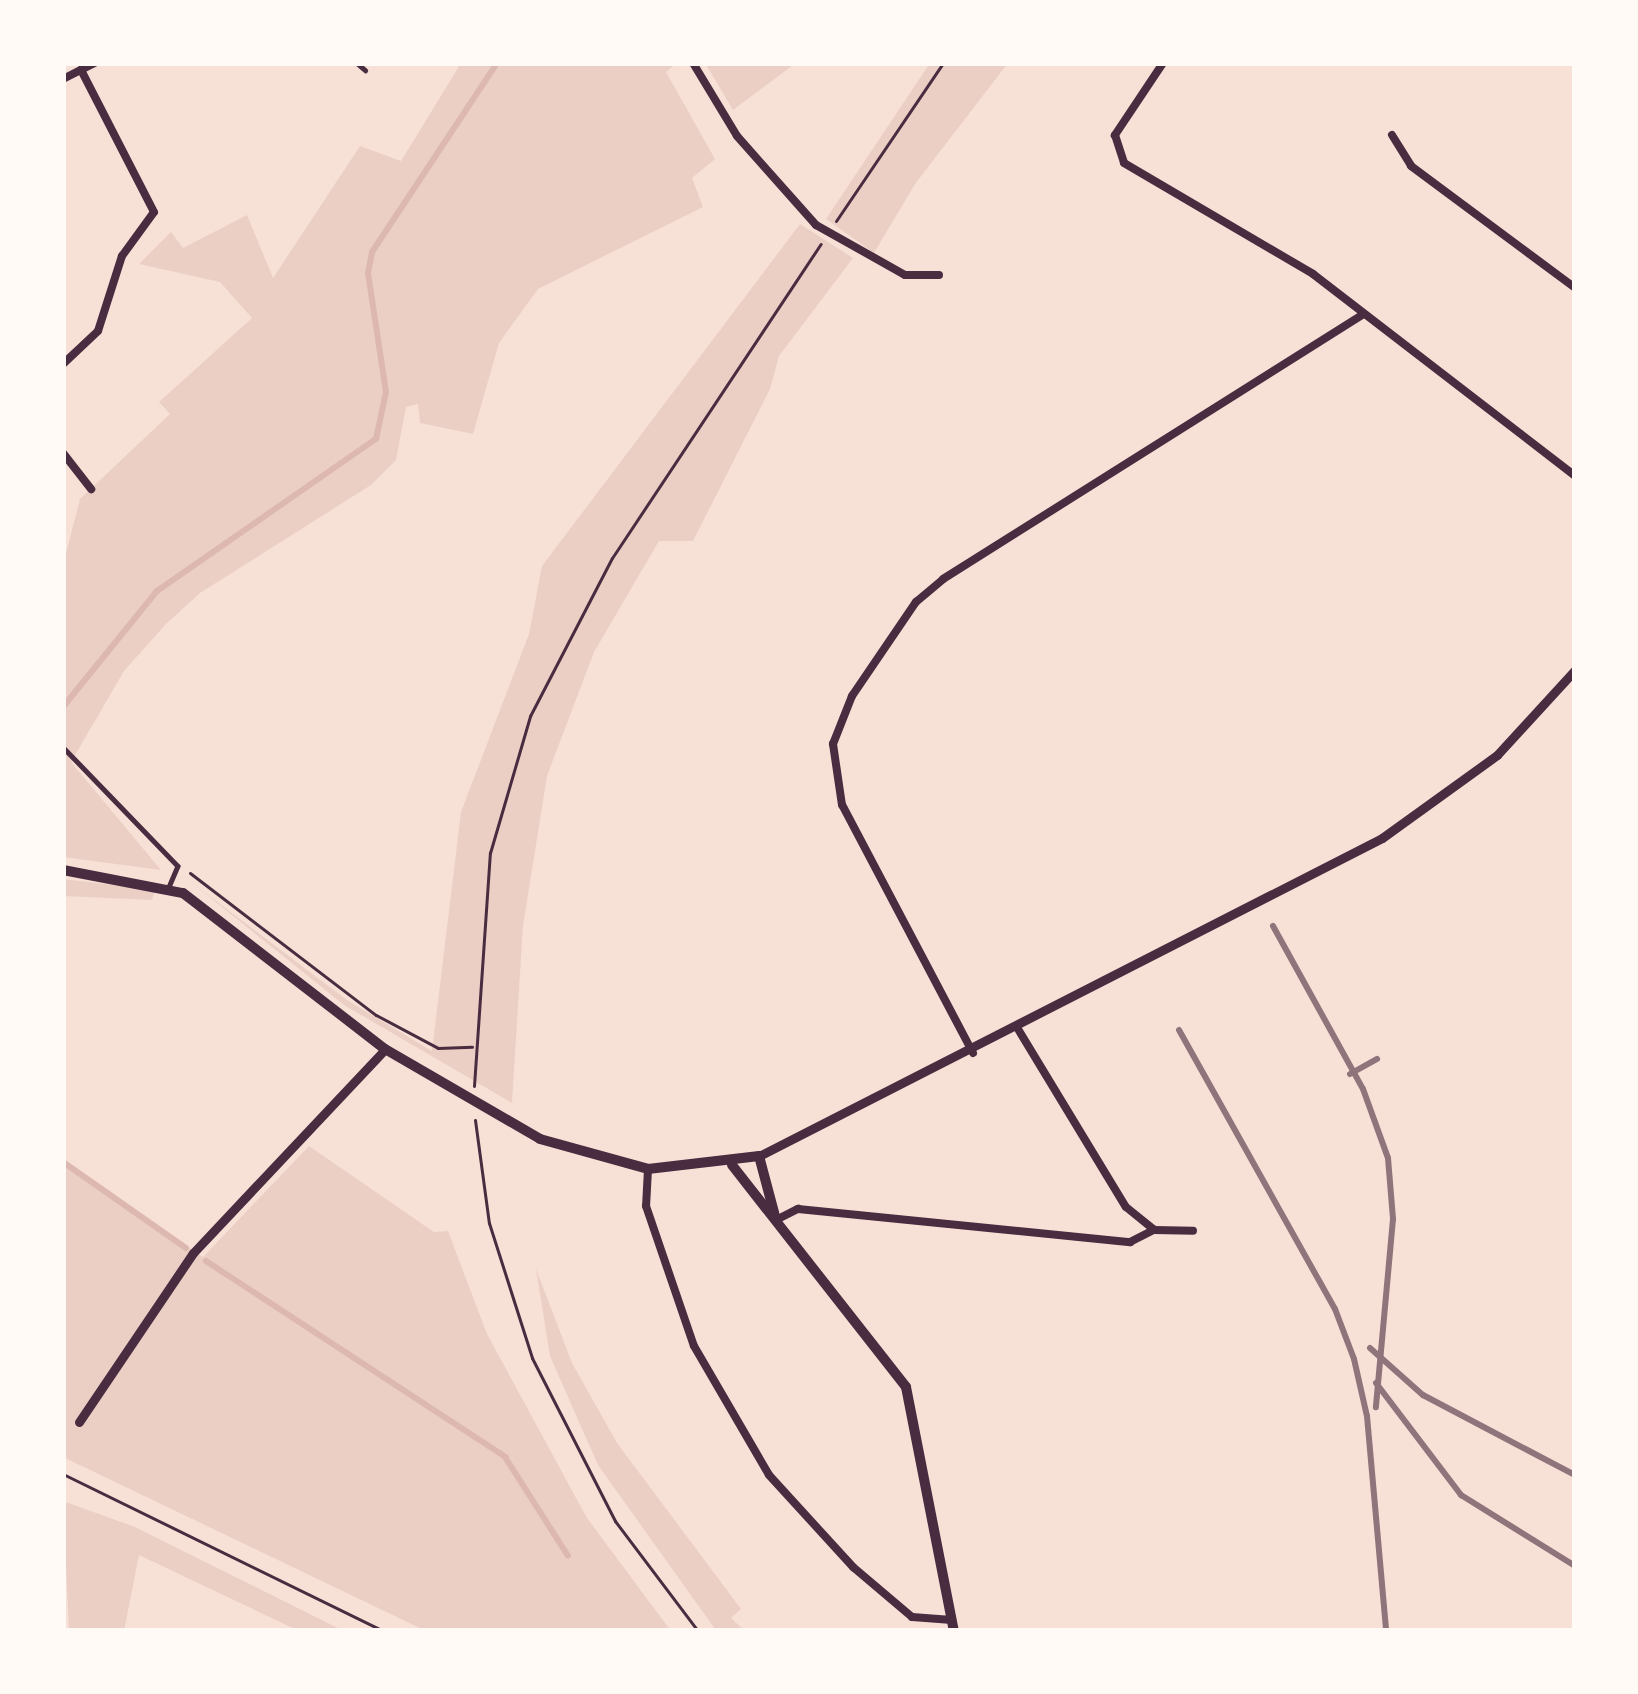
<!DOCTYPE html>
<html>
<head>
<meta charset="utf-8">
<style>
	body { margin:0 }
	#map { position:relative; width:1638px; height:1694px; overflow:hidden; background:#f7e1d7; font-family:Helvetica,sans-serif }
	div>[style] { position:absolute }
	.green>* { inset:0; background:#ebcfc5 }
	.stream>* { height:6px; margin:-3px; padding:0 3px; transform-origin:3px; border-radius:3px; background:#dcb8b0 }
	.path>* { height:3px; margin:-1.5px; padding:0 1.5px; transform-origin:1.5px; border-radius:1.5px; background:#4a2c40 }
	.service>* { height:4.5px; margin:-2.25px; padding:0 2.25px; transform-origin:2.25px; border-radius:2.25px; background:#4a2c40 }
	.minor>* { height:8px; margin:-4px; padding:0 4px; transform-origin:4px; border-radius:4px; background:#4a2c40 }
	.tertiary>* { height:9px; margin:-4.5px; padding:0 4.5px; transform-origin:4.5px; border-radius:4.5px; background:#4a2c40 }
	.secondary>* { height:10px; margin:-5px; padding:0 5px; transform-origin:5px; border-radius:5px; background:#4a2c40 }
	.rail>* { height:6px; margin:-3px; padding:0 3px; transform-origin:3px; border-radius:3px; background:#8f747c }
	span { translate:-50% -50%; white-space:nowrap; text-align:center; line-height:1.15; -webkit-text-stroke:10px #fffaf5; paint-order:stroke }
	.frame { position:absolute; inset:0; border:66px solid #fffaf5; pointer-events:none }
</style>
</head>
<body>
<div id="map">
	<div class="green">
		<div style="clip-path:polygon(461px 63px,677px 63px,666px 72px,715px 159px,692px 178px,703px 207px,538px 289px,499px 343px,473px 434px,420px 423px,418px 404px,406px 407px,396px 460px,371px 485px,200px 593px,166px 624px,124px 671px,71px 762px,161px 870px,63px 857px,63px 565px,80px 499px,170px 414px,159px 402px,252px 318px,220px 282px,139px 264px,171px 232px,183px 248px,247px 215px,273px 278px,360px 146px,401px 161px)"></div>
		<div style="clip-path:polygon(705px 63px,796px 63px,733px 110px)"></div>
		<div style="clip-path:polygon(930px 63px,1008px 63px,915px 184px,874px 253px,826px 219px)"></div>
		<div style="clip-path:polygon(800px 224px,853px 258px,779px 356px,770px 389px,693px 541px,659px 541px,594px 652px,547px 776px,523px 926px,512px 1103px,344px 1005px,191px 882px,347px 1000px,432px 1051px,461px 812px,529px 634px,542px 566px)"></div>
		<div style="clip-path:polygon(63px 879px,155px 890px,152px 900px,63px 896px)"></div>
		<div style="clip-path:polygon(309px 1146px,434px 1232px,448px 1231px,487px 1334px,587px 1518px,671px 1631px,426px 1631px,63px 1457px,63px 1161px,203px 1257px)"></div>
		<div style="clip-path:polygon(536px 1269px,572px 1363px,617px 1443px,741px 1609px,731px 1618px,745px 1631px,715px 1629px,598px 1465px,550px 1356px)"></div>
		<div style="clip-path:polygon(63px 1501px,135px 1527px,344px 1631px,299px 1631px,139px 1555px,124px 1631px,69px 1631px)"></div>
	</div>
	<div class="stream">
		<div style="left:63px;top:707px;width:149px;rotate:-51deg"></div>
		<div style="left:157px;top:591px;width:267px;rotate:-34.8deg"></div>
		<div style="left:376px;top:439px;width:48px;rotate:-78deg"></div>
		<div style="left:386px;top:392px;width:120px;rotate:-98.6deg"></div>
		<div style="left:368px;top:273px;width:21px;rotate:-79deg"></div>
		<div style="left:372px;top:252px;width:227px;rotate:-56.5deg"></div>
		<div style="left:63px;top:1162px;width:150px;rotate:35deg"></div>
		<div style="left:206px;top:1261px;width:358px;rotate:33.2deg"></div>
		<div style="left:505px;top:1457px;width:117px;rotate:57.5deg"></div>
	</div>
	<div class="path">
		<div style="left:836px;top:221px;width:191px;rotate:-55.9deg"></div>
		<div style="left:190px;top:873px;width:234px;rotate:37.4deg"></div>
		<div style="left:376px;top:1015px;width:70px;rotate:28deg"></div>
		<div style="left:438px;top:1048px;width:34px;rotate:-2deg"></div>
		<div style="left:474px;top:1086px;width:234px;rotate:-86.1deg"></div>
		<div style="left:490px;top:853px;width:143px;rotate:-73.7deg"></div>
		<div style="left:530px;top:716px;width:178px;rotate:-62.6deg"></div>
		<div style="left:612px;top:558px;width:377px;rotate:-56.4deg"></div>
		<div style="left:475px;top:1120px;width:104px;rotate:82.3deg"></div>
		<div style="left:489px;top:1223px;width:142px;rotate:72.3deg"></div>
		<div style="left:532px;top:1358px;width:183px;rotate:63deg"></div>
		<div style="left:615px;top:1521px;width:138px;rotate:53deg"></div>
		<div style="left:63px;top:1474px;width:356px;rotate:26.1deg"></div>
	</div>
	<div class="service">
		<div style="left:357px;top:63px;width:11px;rotate:41deg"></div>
		<div style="left:63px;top:747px;width:165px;rotate:46deg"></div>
		<div style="left:178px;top:866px;width:23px;rotate:113deg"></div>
	</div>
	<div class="minor">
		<div style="left:693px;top:63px;width:85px;rotate:58.9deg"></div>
		<div style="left:737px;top:136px;width:119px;rotate:48.4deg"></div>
		<div style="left:816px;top:225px;width:102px;rotate:29.3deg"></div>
		<div style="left:905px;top:275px;width:34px"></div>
		<div style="left:1163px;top:63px;width:87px;rotate:123.7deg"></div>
		<div style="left:1115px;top:135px;width:29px;rotate:72deg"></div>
		<div style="left:1124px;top:163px;width:219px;rotate:30.4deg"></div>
		<div style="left:1313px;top:274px;width:331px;rotate:37.6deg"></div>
		<div style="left:63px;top:79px;width:36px;rotate:-27deg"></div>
		<div style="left:1392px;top:135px;width:36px;rotate:58deg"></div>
		<div style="left:1411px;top:166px;width:204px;rotate:36.6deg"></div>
		<div style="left:63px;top:364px;width:48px;rotate:-43.3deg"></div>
		<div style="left:98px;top:331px;width:79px;rotate:-72.3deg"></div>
		<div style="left:122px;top:256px;width:54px;rotate:-54deg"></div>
		<div style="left:154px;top:212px;width:160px;rotate:-117.2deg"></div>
		<div style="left:63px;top:453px;width:46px;rotate:52.1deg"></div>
		<div style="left:1018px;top:1029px;width:208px;rotate:58.8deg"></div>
		<div style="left:1126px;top:1207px;width:36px;rotate:39deg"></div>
		<div style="left:1154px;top:1230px;width:39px;rotate:1deg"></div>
		<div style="left:973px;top:1053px;width:280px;rotate:-117.8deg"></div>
		<div style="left:842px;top:805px;width:62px;rotate:-98.4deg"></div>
		<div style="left:833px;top:744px;width:52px;rotate:-68.4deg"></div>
		<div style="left:852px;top:696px;width:114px;rotate:-55.8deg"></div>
		<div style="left:916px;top:602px;width:35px;rotate:-40deg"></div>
		<div style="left:943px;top:579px;width:495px;rotate:-32.2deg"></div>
		<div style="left:648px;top:1169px;width:37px;rotate:93deg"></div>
		<div style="left:646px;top:1206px;width:148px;rotate:71.1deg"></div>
		<div style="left:694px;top:1346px;width:149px;rotate:59.8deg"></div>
		<div style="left:769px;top:1475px;width:125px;rotate:47.6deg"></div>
		<div style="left:853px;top:1567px;width:77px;rotate:40.3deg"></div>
		<div style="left:912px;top:1617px;width:40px;rotate:4.3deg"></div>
		<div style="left:776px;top:1220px;width:25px;rotate:-27deg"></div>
		<div style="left:798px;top:1209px;width:334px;rotate:5.7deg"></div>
		<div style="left:1130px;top:1242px;width:27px;rotate:-27deg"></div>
	</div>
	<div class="tertiary">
		<div style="left:759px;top:1156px;width:699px;rotate:-27.04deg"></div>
		<div style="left:1382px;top:838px;width:142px;rotate:-35.8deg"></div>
		<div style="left:1497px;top:755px;width:115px;rotate:-47.5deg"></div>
		<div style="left:79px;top:1422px;width:204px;rotate:-56deg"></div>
		<div style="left:193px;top:1253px;width:280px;rotate:-46.7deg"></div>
	</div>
	<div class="secondary">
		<div style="left:63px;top:870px;width:122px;rotate:10.9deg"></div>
		<div style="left:183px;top:893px;width:255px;rotate:37.7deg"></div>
		<div style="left:385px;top:1049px;width:179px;rotate:30.1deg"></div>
		<div style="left:540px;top:1139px;width:112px;rotate:15.5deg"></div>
		<div style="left:648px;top:1169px;width:112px;rotate:-6.7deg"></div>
		<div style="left:759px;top:1156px;width:66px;rotate:75.1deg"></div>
		<div style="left:732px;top:1165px;width:282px;rotate:51.9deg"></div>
		<div style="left:906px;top:1387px;width:249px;rotate:78.9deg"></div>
	</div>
	<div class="rail">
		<div style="left:1273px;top:926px;width:186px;rotate:61.1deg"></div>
		<div style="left:1363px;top:1089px;width:73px;rotate:70.1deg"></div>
		<div style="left:1388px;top:1158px;width:61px;rotate:85.3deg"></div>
		<div style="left:1393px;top:1219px;width:189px;rotate:95.2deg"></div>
		<div style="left:1179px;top:1030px;width:320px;rotate:60.8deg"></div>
		<div style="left:1335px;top:1309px;width:53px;rotate:69.2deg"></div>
		<div style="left:1354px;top:1359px;width:58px;rotate:77.2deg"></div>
		<div style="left:1367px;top:1416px;width:216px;rotate:84.9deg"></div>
		<div style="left:1350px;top:1074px;width:31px;rotate:-29deg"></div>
		<div style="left:1370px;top:1348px;width:71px;rotate:41.6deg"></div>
		<div style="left:1423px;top:1395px;width:172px;rotate:27.8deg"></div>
		<div style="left:1376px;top:1383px;width:141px;rotate:52.8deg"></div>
		<div style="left:1461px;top:1495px;width:134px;rotate:31.9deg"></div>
	</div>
	<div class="frame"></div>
</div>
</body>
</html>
